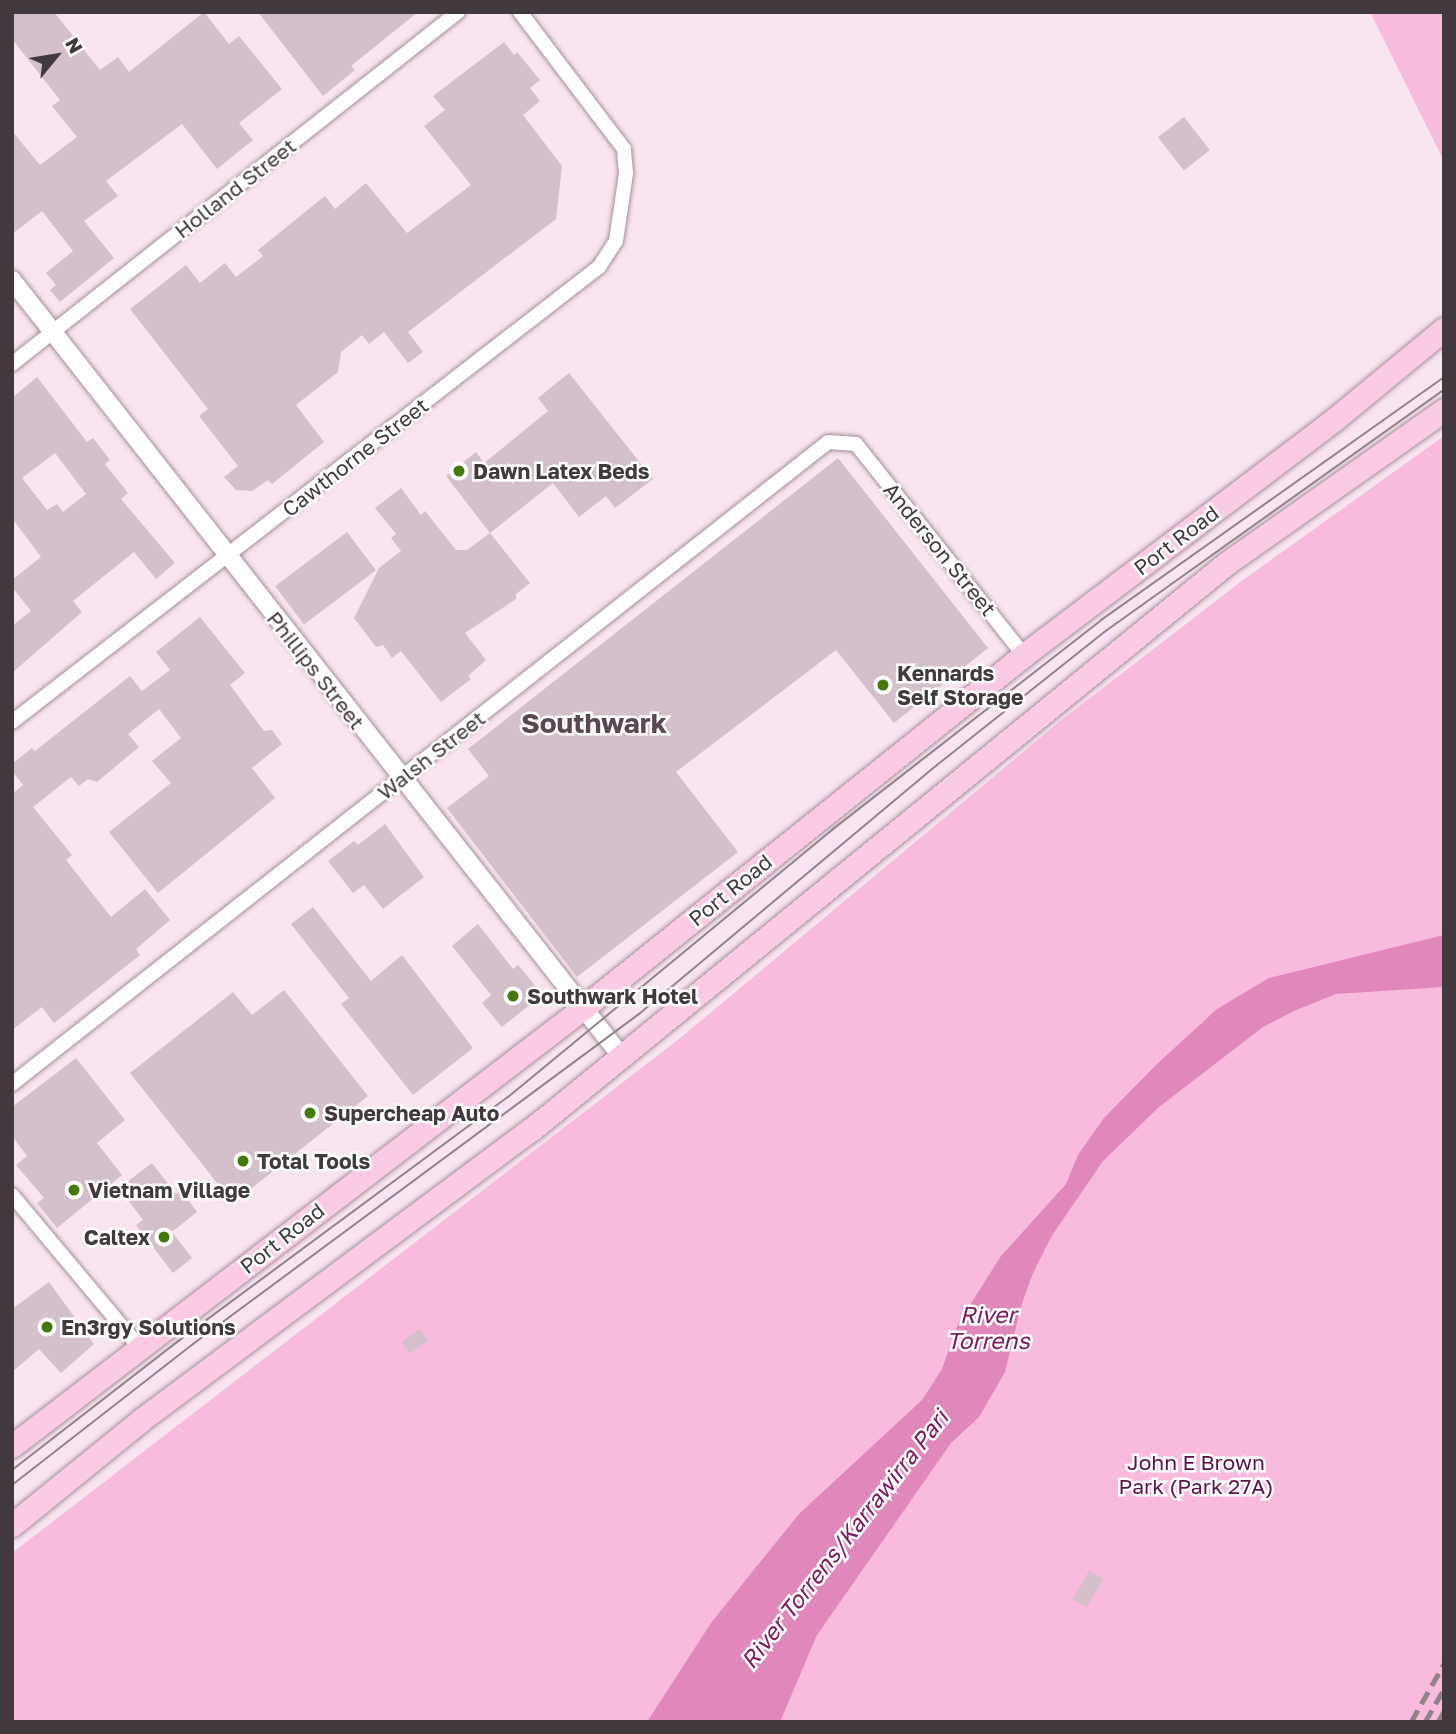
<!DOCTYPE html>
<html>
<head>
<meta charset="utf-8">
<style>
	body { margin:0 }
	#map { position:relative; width:1456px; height:1734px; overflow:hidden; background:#f9e4ef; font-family:"Golos Text",sans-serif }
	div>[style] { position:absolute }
	.green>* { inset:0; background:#f8badd }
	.water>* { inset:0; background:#e087bc }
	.building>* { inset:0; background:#d4c0ca; transform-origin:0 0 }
	.roads { filter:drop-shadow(0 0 2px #a4919b) drop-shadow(0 0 2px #a4919b) }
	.minor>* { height:14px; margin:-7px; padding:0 7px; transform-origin:7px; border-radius:7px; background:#fff }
	.tertiary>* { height:18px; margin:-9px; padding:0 9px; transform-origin:9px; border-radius:9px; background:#fff }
	.trunk>* { height:23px; margin:-11.5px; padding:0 11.5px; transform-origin:11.5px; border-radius:11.5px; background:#fbcbe6 }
	.tram>* { height:2px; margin:-1px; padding:0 1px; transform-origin:1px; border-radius:1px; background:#90838a }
	.rail>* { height:5px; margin-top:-2.5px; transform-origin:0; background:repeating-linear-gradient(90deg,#90838a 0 14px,transparent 0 21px) }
	.dots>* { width:19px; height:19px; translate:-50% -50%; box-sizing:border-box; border:4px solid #fff; border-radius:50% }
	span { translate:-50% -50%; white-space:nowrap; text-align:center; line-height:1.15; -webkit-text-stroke:5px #fff; paint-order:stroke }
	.street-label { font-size:21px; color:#41393d }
	.poi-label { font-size:21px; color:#41393d; font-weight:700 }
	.left { translate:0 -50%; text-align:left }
	.right { translate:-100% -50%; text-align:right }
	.park-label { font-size:21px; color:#5f1046 }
	.water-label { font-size:23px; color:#811860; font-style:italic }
	.district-label { font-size:28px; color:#594852; font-weight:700 }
	.frame { position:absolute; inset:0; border:14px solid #41393d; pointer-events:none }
	.north { position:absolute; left:21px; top:21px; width:70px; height:70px; -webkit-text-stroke:5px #fff; paint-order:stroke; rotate:60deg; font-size:19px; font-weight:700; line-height:28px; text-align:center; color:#41393d }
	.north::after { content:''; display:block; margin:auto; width:24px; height:32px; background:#41393d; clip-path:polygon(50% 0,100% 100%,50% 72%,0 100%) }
</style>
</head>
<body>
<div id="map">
	<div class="green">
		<div style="clip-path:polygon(1370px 12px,1444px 12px,1444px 161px)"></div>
		<div style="clip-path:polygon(1444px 436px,1444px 1722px,12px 1722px,12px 1553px,679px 1039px,1064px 718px,1243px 580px)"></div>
	</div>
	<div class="water">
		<div style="clip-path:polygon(1444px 935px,1444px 987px,1336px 994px,1294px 1011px,1263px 1027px,1159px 1107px,1103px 1161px,1051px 1237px,1033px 1273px,1021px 1306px,1005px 1372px,979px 1417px,951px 1443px,817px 1635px,780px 1722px,647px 1722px,711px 1623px,799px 1514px,922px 1400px,942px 1369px,958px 1324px,1001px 1256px,1066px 1184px,1078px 1155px,1104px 1118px,1156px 1065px,1217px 1009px,1269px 978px)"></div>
	</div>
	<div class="building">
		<div style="clip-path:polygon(12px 12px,54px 12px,100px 70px,118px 57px,129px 72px,204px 12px,229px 44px,239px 36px,282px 89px,239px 123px,253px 140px,217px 169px,182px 124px,106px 181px,118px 196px,84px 221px,114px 258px,60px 302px,50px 290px,56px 285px,46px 273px,73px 251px,42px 211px,12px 234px,12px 131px,40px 165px,77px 137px,52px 106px,60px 100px,12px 39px)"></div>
		<div style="clip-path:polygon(258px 12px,418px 12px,351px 66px,355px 70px,323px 96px)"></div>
		<div style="clip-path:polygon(504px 42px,514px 55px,517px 52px,540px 80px,530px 88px,540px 101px,523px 115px,562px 166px,556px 219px,408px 332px,423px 352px,408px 363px,384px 332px,369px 344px,362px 335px,341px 352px,338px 372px,296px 405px,324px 442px,272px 484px,268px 480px,252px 491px,236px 490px,224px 477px,238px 466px,199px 416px,208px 409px,130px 309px,186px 265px,200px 283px,225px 263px,236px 277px,263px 256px,258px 250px,325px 196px,335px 209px,366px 183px,407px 233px,471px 185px,424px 126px,445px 110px,433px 96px)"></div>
		<div style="left:1184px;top:117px;width:42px;height:33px;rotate:52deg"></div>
		<div style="clip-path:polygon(569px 373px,653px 479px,615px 508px,606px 496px,579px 517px,553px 483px,490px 533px,446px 476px,476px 452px,484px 463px,548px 411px,538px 398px)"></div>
		<div style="clip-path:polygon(evenodd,37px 377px,87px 442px,93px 438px,110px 460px,105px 464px,128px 493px,121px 499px,175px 563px,156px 579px,134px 552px,73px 601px,82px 612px,12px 673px,12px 626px,31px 611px,12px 587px,12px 580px,41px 557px,12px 518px,12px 398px,37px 377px,55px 453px,86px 494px,63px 512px,57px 504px,47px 510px,22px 478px,55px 453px)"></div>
		<div style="clip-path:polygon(838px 458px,988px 648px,894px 723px,836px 650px,676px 772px,738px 852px,577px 977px,447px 808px,489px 776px,468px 749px)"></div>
		<div style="clip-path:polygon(401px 488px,421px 515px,425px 511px,456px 550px,467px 550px,490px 533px,530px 583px,516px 594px,516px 599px,465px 633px,486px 660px,468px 676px,471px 679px,441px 702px,401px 651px,392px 658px,383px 645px,376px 647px,354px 618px,379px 568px,401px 551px,391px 538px,396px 534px,375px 508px)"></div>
		<div style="left:347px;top:532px;width:48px;height:90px;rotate:53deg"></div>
		<div style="clip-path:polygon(200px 617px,245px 673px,230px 685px,264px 731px,272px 730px,282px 744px,252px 768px,275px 798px,158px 893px,109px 832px,171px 783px,152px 761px,181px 738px,159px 709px,128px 734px,139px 747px,97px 782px,88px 779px,79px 786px,71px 777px,33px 807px,72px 855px,66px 860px,111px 917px,145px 889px,170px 920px,136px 949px,140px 955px,54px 1023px,42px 1007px,12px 1030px,12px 794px,23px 785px,12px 771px,12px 764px,32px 748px,35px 751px,130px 676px,142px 691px,170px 670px,156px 652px)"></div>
		<div style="clip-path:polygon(385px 824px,424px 877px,383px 909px,364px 885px,353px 893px,328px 861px,354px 841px,358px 845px)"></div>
		<div style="clip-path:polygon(313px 907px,371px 981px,402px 955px,473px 1048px,413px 1095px,341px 1004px,349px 998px,291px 924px)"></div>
		<div style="clip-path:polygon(478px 924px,513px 969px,518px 965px,538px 989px,537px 999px,502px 1027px,482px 1003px,491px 995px,452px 946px)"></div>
		<div style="clip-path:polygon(284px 990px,368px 1096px,233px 1203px,130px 1073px,233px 992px,252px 1015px)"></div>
		<div style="clip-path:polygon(76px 1058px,125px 1120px,97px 1143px,122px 1175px,57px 1228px,37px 1203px,44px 1198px,16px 1165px,27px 1156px,12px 1136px,12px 1107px)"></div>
		<div style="clip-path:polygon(152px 1163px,176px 1194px,181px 1190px,197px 1212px,172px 1232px,192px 1258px,173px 1273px,136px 1225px,143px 1220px,119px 1188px)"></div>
		<div style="clip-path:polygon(49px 1282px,94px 1344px,61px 1373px,39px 1349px,12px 1372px,12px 1309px)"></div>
		<div style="left:420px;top:1329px;width:14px;height:23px;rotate:54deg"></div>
		<div style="left:1089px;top:1571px;width:16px;height:33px;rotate:30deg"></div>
	</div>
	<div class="roads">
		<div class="minor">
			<div style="left:12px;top:364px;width:568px;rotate:-38.28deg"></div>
			<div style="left:12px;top:722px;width:743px;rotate:-37.78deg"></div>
			<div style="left:599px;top:267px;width:31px;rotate:-57deg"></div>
			<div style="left:616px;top:241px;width:69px;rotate:-81.6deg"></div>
			<div style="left:626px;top:173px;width:24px;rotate:-95deg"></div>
			<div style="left:624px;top:149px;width:172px;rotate:-127.2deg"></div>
			<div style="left:12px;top:1084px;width:1038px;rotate:-38.19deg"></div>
			<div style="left:828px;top:442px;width:28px;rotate:4deg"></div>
			<div style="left:856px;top:444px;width:270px;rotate:51.5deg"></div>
			<div style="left:12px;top:1195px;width:198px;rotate:50.1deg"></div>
		</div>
		<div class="tertiary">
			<div style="left:12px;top:280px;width:988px;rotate:51.87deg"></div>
		</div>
		<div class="trunk">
			<div style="left:12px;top:1446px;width:720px;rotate:-37.49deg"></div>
			<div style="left:583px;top:1008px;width:565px;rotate:-38.68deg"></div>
			<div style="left:1024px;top:655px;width:392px;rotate:-37.2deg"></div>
			<div style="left:1336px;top:418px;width:140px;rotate:-39.5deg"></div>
			<div style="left:12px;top:1525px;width:166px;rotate:-39.1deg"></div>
			<div style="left:141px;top:1420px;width:487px;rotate:-36.7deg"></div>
			<div style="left:532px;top:1129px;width:896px;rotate:-39.16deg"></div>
			<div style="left:1227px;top:563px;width:266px;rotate:-35.2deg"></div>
		</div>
	</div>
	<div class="tram">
		<div style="left:12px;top:1470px;width:220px;rotate:-37.8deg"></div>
		<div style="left:186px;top:1335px;width:400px;rotate:-36.5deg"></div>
		<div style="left:508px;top:1097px;width:421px;rotate:-39.5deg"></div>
		<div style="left:833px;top:829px;width:340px;rotate:-37.9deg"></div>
		<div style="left:1101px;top:620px;width:420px;rotate:-35.3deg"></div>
		<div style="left:12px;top:1485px;width:229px;rotate:-37.9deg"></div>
		<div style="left:193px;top:1344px;width:555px;rotate:-36.5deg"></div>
		<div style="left:639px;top:1014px;width:382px;rotate:-39.9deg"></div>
		<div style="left:932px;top:769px;width:223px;rotate:-38.5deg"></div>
		<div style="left:1107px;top:630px;width:414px;rotate:-35.5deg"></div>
	</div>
	<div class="rail">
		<div style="left:1411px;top:1722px;width:67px;rotate:-60.4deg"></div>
		<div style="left:1425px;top:1722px;width:38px;rotate:-60deg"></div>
		<div style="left:1438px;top:1722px;width:13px;rotate:-61deg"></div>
	</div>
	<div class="dots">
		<div style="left:459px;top:471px;background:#42790a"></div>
		<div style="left:883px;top:685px;background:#42790a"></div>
		<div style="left:513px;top:996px;background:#42790a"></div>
		<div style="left:310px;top:1113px;background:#42790a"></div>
		<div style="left:243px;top:1161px;background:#42790a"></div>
		<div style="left:74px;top:1190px;background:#42790a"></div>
		<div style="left:164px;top:1237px;background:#42790a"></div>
		<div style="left:47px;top:1327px;background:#42790a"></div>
	</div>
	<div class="street-label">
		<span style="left:235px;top:188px;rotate:-38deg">Holland Street</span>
		<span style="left:355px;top:457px;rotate:-38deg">Cawthorne Street</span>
		<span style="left:1176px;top:540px;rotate:-37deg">Port Road</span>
		<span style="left:940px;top:549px;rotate:51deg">Anderson Street</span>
		<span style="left:316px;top:670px;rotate:52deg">Phillips Street</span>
		<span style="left:431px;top:755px;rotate:-38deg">Walsh Street</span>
		<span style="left:730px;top:890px;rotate:-39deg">Port Road</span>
		<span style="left:282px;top:1238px;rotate:-38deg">Port Road</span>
	</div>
	<div class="poi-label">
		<span class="left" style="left:473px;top:471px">Dawn Latex Beds</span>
		<span class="left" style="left:897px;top:685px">Kennards<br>Self Storage</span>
		<span class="left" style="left:527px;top:996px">Southwark Hotel</span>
		<span class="left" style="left:324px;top:1113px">Supercheap Auto</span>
		<span class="left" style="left:257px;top:1161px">Total Tools</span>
		<span class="left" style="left:88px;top:1190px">Vietnam Village</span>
		<span class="right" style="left:150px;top:1237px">Caltex</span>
		<span class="left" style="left:61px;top:1327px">En3rgy Solutions</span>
	</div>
	<div class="park-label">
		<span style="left:1196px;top:1474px">John E Brown<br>Park (Park 27A)</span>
	</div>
	<div class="water-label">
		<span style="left:988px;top:1327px">River<br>Torrens</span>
		<span style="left:844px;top:1539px;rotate:-52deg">River Torrens/Karrawirra Pari</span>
	</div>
	<div class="district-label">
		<span style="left:594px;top:723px">Southwark</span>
	</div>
	<div class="frame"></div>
	<div class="north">N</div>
</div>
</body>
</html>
